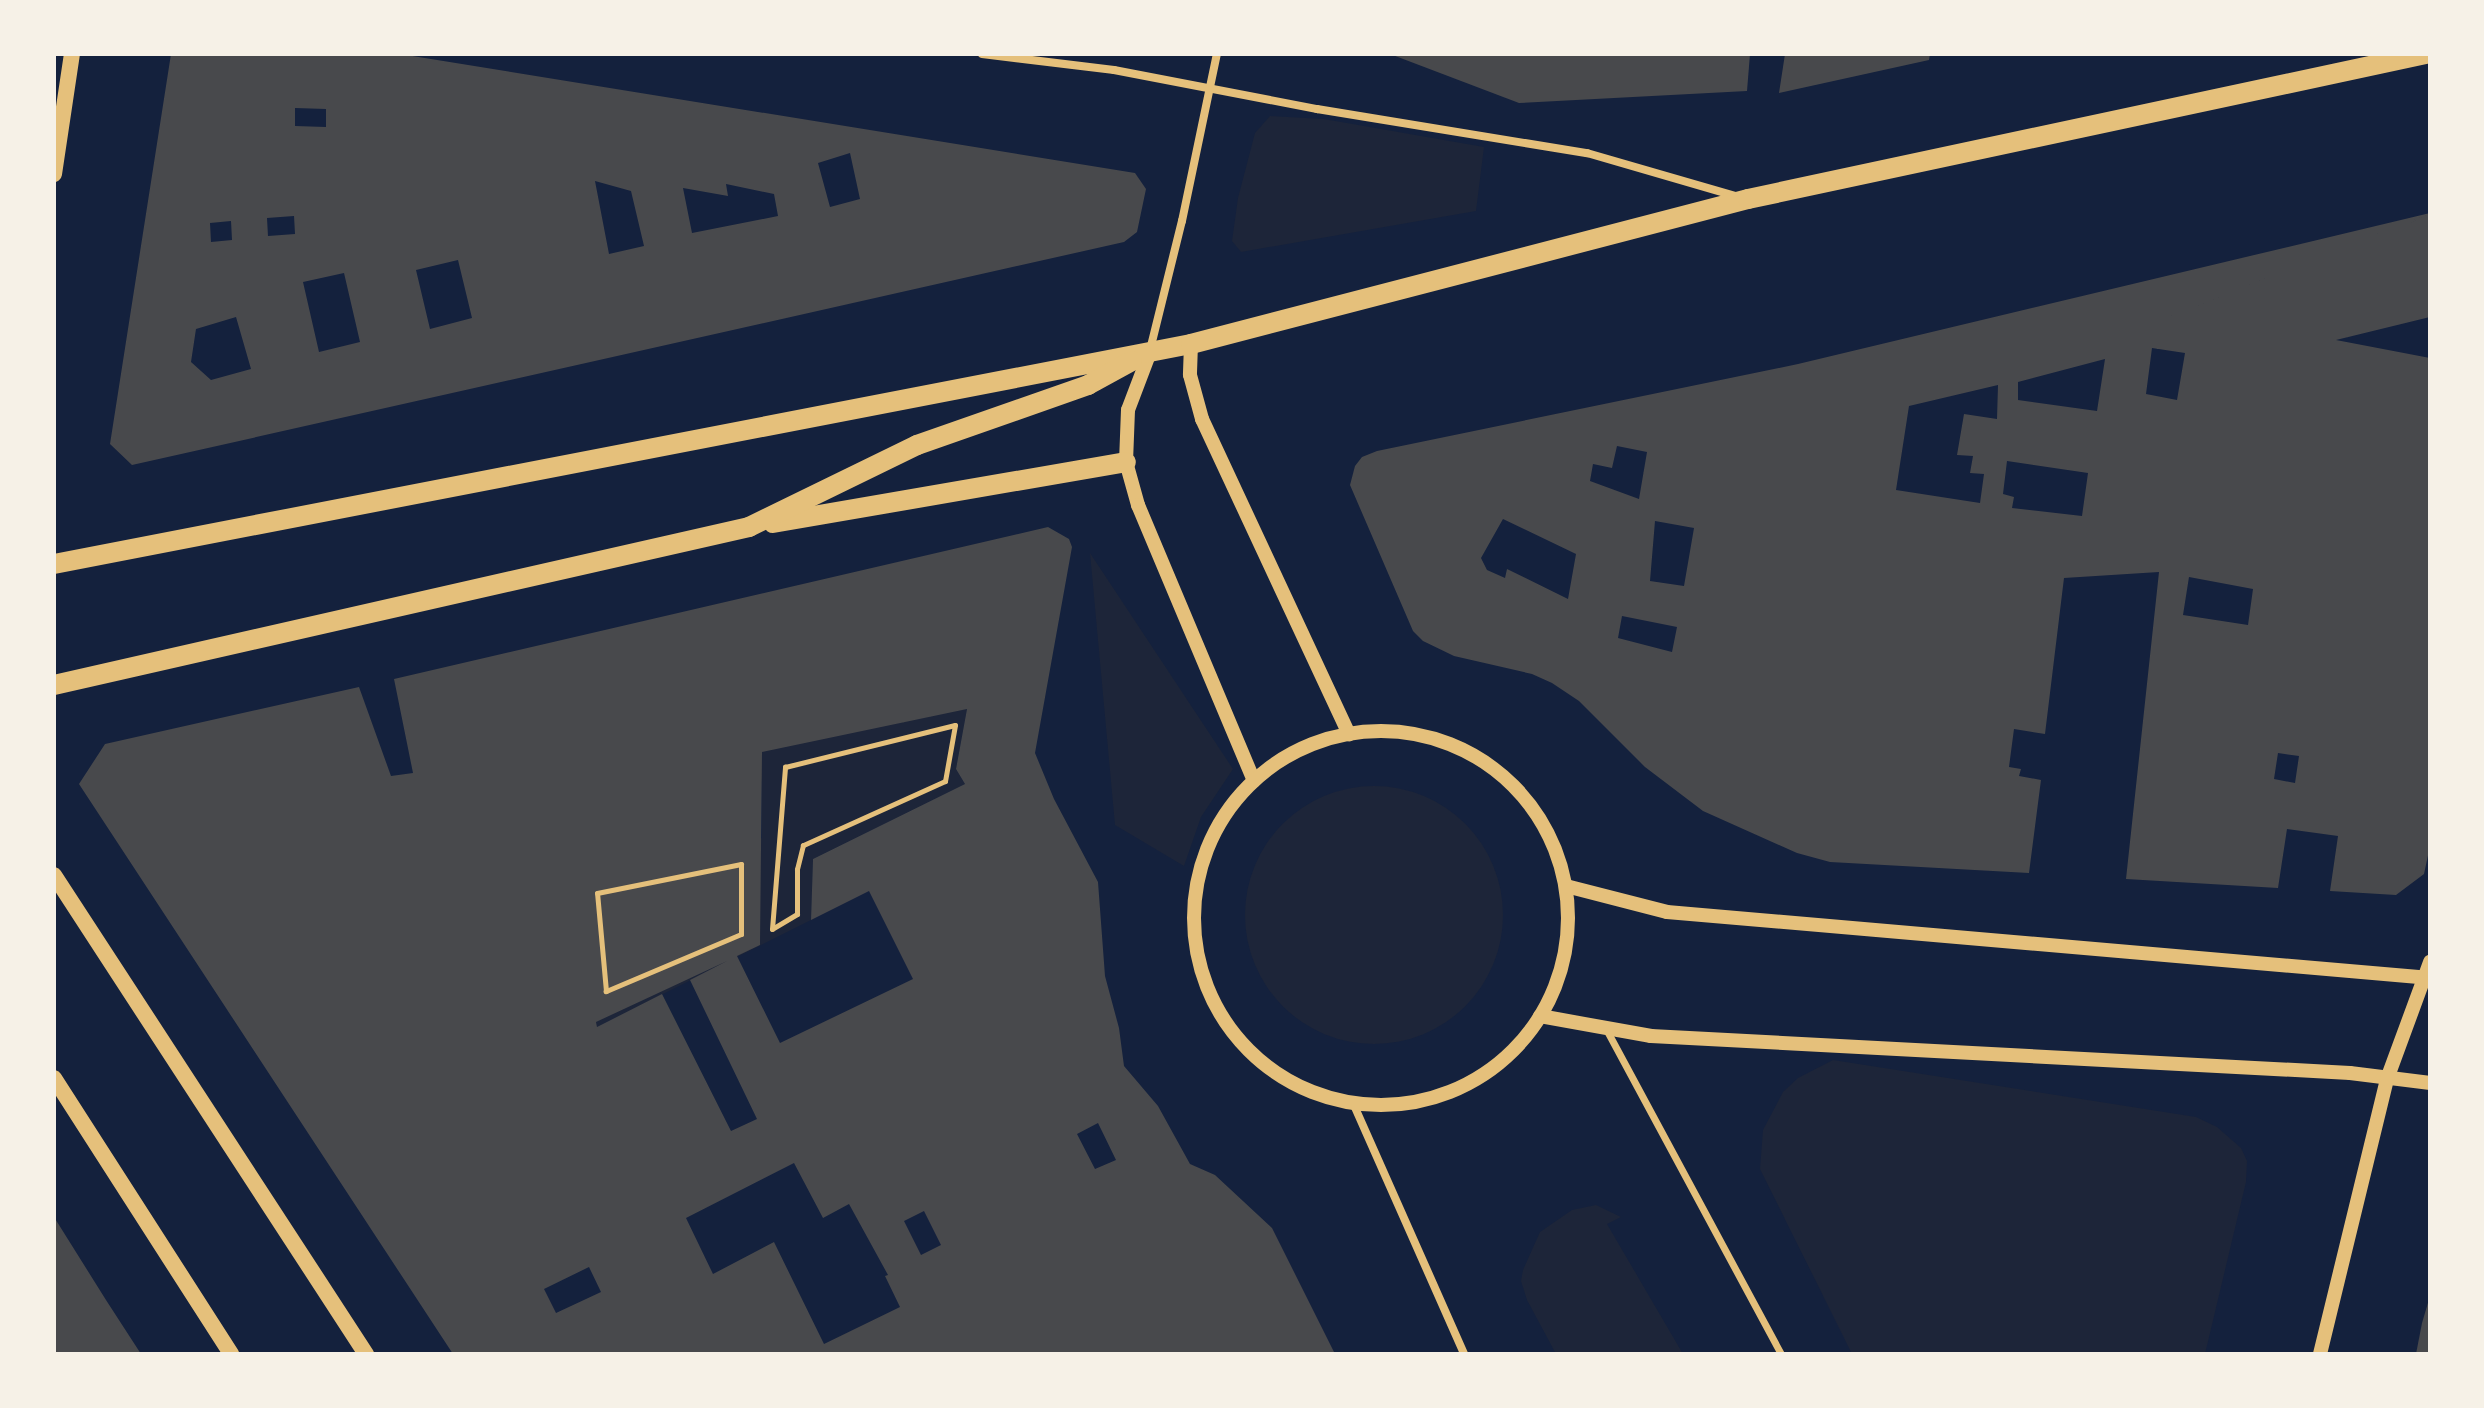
<!DOCTYPE html>
<html>
<head>
<meta charset="utf-8">
<style>
	body { margin:0 }
	#map { position:relative; width:2484px; height:1408px; overflow:hidden; background:#14213d; font-family:"Varela Round",sans-serif }
	div>[style] { position:absolute }
	.green>* { inset:0; background:#1d2539 }
	.round { border-radius:50% }
	.building>* { inset:0; background:#48494c }
	.path>* { height:5px; margin:-2.5px; padding:0 2.5px; transform-origin:2.5px; border-radius:2.5px; background:#e5c07b }
	.pedestrian>* { height:7px; margin:-3.5px; padding:0 3.5px; transform-origin:3.5px; border-radius:3.5px; background:#e5c07b }
	.minor>* { height:8px; margin:-4px; padding:0 4px; transform-origin:4px; border-radius:4px; background:#e5c07b }
	.tertiary>* { height:14px; margin:-7px; padding:0 7px; transform-origin:7px; border-radius:7px; background:#e5c07b }
	.tertiary>.ring { margin:-7px; padding:0; box-sizing:content-box; background:none; border:14px solid #e5c07b; border-radius:50% }
	.secondary>* { height:16px; margin:-8px; padding:0 8px; transform-origin:8px; border-radius:8px; background:#e5c07b }
	.primary>* { height:20px; margin:-10px; padding:0 10px; transform-origin:10px; border-radius:10px; background:#e5c07b }
	span { translate:-50% -50%; white-space:nowrap; text-align:center; line-height:1.15; -webkit-text-stroke:8px #f6f1e7; paint-order:stroke }
	.frame { position:absolute; inset:0; border:56px solid #f6f1e7; pointer-events:none }
</style>
</head>
<body>
<div id="map">
	<div class="green">
		<div style="clip-path:polygon(1270px 116px,1324px 119px,1484px 147px,1476px 211px,1241px 252px,1232px 241px,1238px 198px,1255px 133px)"></div>
		<div style="clip-path:polygon(1090px 553px,1233px 769px,1201px 817px,1184px 866px,1115px 825px)"></div>
		<div style="clip-path:polygon(727px 603px,967px 709px,956px 769px,965px 784px,813px 859px,811px 920px,597px 1027px,566px 882px,737px 853px,762px 838px,762px 783px)"></div>
		<div class="round" style="left:1245px;top:786px;width:258px;height:258px"></div>
		<div style="clip-path:polygon(1833px 1060px,2196px 1117px,2217px 1127px,2241px 1148px,2247px 1161px,2246px 1182px,2205px 1354px,1852px 1354px,1760px 1169px,1763px 1130px,1783px 1092px,1798px 1078px)"></div>
		<div style="clip-path:polygon(1596px 1205px,1621px 1217px,1607px 1224px,1683px 1354px,1556px 1354px,1527px 1300px,1521px 1281px,1523px 1270px,1540px 1232px,1572px 1210px)"></div>
	</div>
	<div class="building">
		<div style="clip-path:polygon(evenodd,171px 54px,400px 54px,1135px 173px,1146px 189px,1137px 232px,1124px 242px,132px 465px,110px 444px,171px 54px,295px 108px,326px 109px,326px 127px,295px 126px,295px 108px,171px 54px,850px 153px,860px 199px,830px 207px,818px 163px,850px 153px,171px 54px,595px 181px,631px 191px,644px 246px,609px 254px,595px 181px,171px 54px,726px 184px,774px 194px,778px 216px,692px 233px,683px 188px,728px 196px,726px 184px,171px 54px,294px 216px,295px 234px,268px 236px,267px 218px,294px 216px,171px 54px,231px 221px,232px 240px,211px 242px,210px 223px,231px 221px,171px 54px,458px 260px,472px 318px,430px 329px,416px 270px,458px 260px,171px 54px,344px 273px,360px 342px,319px 352px,303px 282px,344px 273px,171px 54px,236px 317px,251px 369px,211px 380px,191px 362px,196px 329px,236px 317px)"></div>
		<div style="clip-path:polygon(1390px 54px,1750px 54px,1747px 91px,1519px 103px)"></div>
		<div style="clip-path:polygon(1785px 54px,1930px 54px,1929px 60px,1779px 93px)"></div>
		<div style="clip-path:polygon(evenodd,2430px 213px,2430px 317px,2336px 340px,2430px 358px,2430px 846px,2424px 874px,2396px 895px,2330px 891px,2338px 836px,2287px 829px,2278px 888px,2126px 879px,2159px 572px,2064px 578px,2045px 734px,2014px 729px,2009px 767px,2021px 769px,2019px 776px,2041px 780px,2029px 873px,1830px 862px,1797px 853px,1703px 811px,1645px 767px,1579px 701px,1552px 683px,1532px 674px,1454px 656px,1423px 641px,1413px 631px,1350px 485px,1355px 466px,1362px 457px,1377px 451px,1798px 364px,2430px 213px,2152px 348px,2185px 353px,2177px 400px,2146px 394px,2152px 348px,2430px 213px,2105px 359px,2097px 411px,2018px 400px,2018px 382px,2105px 359px,2430px 213px,1998px 385px,1997px 419px,1964px 414px,1957px 455px,1973px 456px,1970px 473px,1984px 474px,1980px 503px,1896px 490px,1909px 406px,1998px 385px,2430px 213px,1617px 446px,1647px 452px,1639px 499px,1590px 481px,1593px 464px,1612px 468px,1617px 446px,2430px 213px,2007px 461px,2088px 473px,2082px 516px,2012px 508px,2014px 497px,2003px 494px,2007px 461px,2430px 213px,1503px 519px,1576px 554px,1568px 599px,1507px 569px,1505px 578px,1487px 570px,1481px 558px,1503px 519px,2430px 213px,1655px 521px,1694px 528px,1684px 586px,1650px 581px,1655px 521px,2430px 213px,2189px 577px,2253px 589px,2248px 625px,2183px 615px,2189px 577px,2430px 213px,1622px 616px,1677px 627px,1672px 652px,1618px 638px,1622px 616px,2430px 213px,2278px 753px,2299px 756px,2295px 783px,2274px 779px,2278px 753px)"></div>
		<div style="clip-path:polygon(evenodd,1048px 527px,1069px 539px,1072px 547px,1035px 753px,1054px 799px,1098px 882px,1105px 976px,1119px 1028px,1124px 1066px,1158px 1106px,1190px 1164px,1215px 1175px,1272px 1228px,1335px 1354px,453px 1354px,79px 784px,105px 744px,359px 687px,391px 776px,413px 773px,394px 679px,1048px 527px,967px 709px,956px 769px,965px 784px,813px 859px,811px 920px,869px 891px,913px 979px,780px 1043px,737px 956px,760px 945px,762px 752px,967px 709px,1048px 527px,727px 961px,690px 980px,757px 1119px,731px 1131px,662px 994px,597px 1027px,596px 1022px,727px 961px,1048px 527px,1098px 1123px,1116px 1160px,1095px 1169px,1077px 1134px,1098px 1123px,1048px 527px,794px 1163px,823px 1218px,849px 1204px,888px 1275px,885px 1276px,900px 1307px,824px 1344px,774px 1242px,713px 1274px,686px 1218px,794px 1163px,1048px 527px,924px 1211px,941px 1245px,921px 1255px,904px 1221px,924px 1211px,1048px 527px,589px 1267px,601px 1292px,556px 1313px,544px 1289px,589px 1267px)"></div>
		<div style="clip-path:polygon(54px 1217px,106px 1300px,141px 1354px,54px 1354px)"></div>
		<div style="clip-path:polygon(2430px 1296px,2430px 1354px,2416px 1354px,2422px 1323px)"></div>
	</div>
	<div class="path">
		<div style="left:955px;top:725px;width:57px;rotate:100.1deg"></div>
		<div style="left:945px;top:781px;width:156px;rotate:155.7deg"></div>
		<div style="left:803px;top:845px;width:25px;rotate:104deg"></div>
		<div style="left:797px;top:869px;width:45px;rotate:90deg"></div>
		<div style="left:797px;top:914px;width:29px;rotate:149deg"></div>
		<div style="left:772px;top:929px;width:163px;rotate:-85.4deg"></div>
		<div style="left:785px;top:767px;width:175px;rotate:-13.9deg"></div>
		<div style="left:741px;top:864px;width:70px;rotate:90deg"></div>
		<div style="left:741px;top:934px;width:147px;rotate:157.1deg"></div>
		<div style="left:606px;top:991px;width:98px;rotate:-95.2deg"></div>
		<div style="left:597px;top:893px;width:147px;rotate:-11.4deg"></div>
	</div>
	<div class="pedestrian">
		<div style="left:1606px;top:1029px;width:369px;rotate:61.7deg"></div>
	</div>
	<div class="minor">
		<div style="left:982px;top:54px;width:133px;rotate:6.9deg"></div>
		<div style="left:1114px;top:70px;width:207px;rotate:10.9deg"></div>
		<div style="left:1317px;top:109px;width:274px;rotate:9.3deg"></div>
		<div style="left:1587px;top:153px;width:154px;rotate:16.2deg"></div>
		<div style="left:1150px;top:350px;width:133px;rotate:-76.1deg"></div>
		<div style="left:1182px;top:221px;width:171px;rotate:-78.2deg"></div>
		<div style="left:1353px;top:1103px;width:274px;rotate:66.1deg"></div>
	</div>
	<div class="tertiary">
		<div style="left:1191px;top:344px;width:31px;rotate:92deg"></div>
		<div style="left:1190px;top:375px;width:46px;rotate:74.7deg"></div>
		<div style="left:1202px;top:419px;width:348px;rotate:65deg"></div>
		<div style="left:1150px;top:352px;width:62px;rotate:110.8deg"></div>
		<div style="left:1128px;top:410px;width:52px;rotate:92.2deg"></div>
		<div style="left:1126px;top:462px;width:45px;rotate:74.4deg"></div>
		<div style="left:1138px;top:505px;width:299px;rotate:67.2deg"></div>
		<div class="ring" style="left:1194px;top:731px;width:360px;height:360px"></div>
		<div style="left:1566px;top:886px;width:104px;rotate:14.4deg"></div>
		<div style="left:1667px;top:912px;width:766px;rotate:4.94deg"></div>
		<div style="left:1540px;top:1016px;width:113px;rotate:10.2deg"></div>
		<div style="left:1651px;top:1036px;width:700px;rotate:3.03deg"></div>
		<div style="left:2350px;top:1073px;width:81px;rotate:7.1deg"></div>
		<div style="left:2320px;top:1354px;width:283px;rotate:-76.3deg"></div>
		<div style="left:2387px;top:1079px;width:125px;rotate:-69.8deg"></div>
	</div>
	<div class="secondary">
		<div style="left:54px;top:174px;width:121px;rotate:-81.5deg"></div>
		<div style="left:54px;top:875px;width:572px;rotate:56.92deg"></div>
		<div style="left:54px;top:1078px;width:328px;rotate:57.3deg"></div>
	</div>
	<div class="primary">
		<div style="left:773px;top:523px;width:358px;rotate:-9.8deg"></div>
		<div style="left:54px;top:564px;width:1158px;rotate:-10.95deg"></div>
		<div style="left:1191px;top:344px;width:576px;rotate:-14.59deg"></div>
		<div style="left:1748px;top:199px;width:693px;rotate:-12.07deg"></div>
		<div style="left:54px;top:685px;width:713px;rotate:-12.81deg"></div>
		<div style="left:749px;top:527px;width:187px;rotate:-26deg"></div>
		<div style="left:917px;top:445px;width:181px;rotate:-19.3deg"></div>
		<div style="left:1088px;top:385px;width:50px;rotate:-28.6deg"></div>
	</div>
	<div class="frame"></div>
</div>
</body>
</html>
